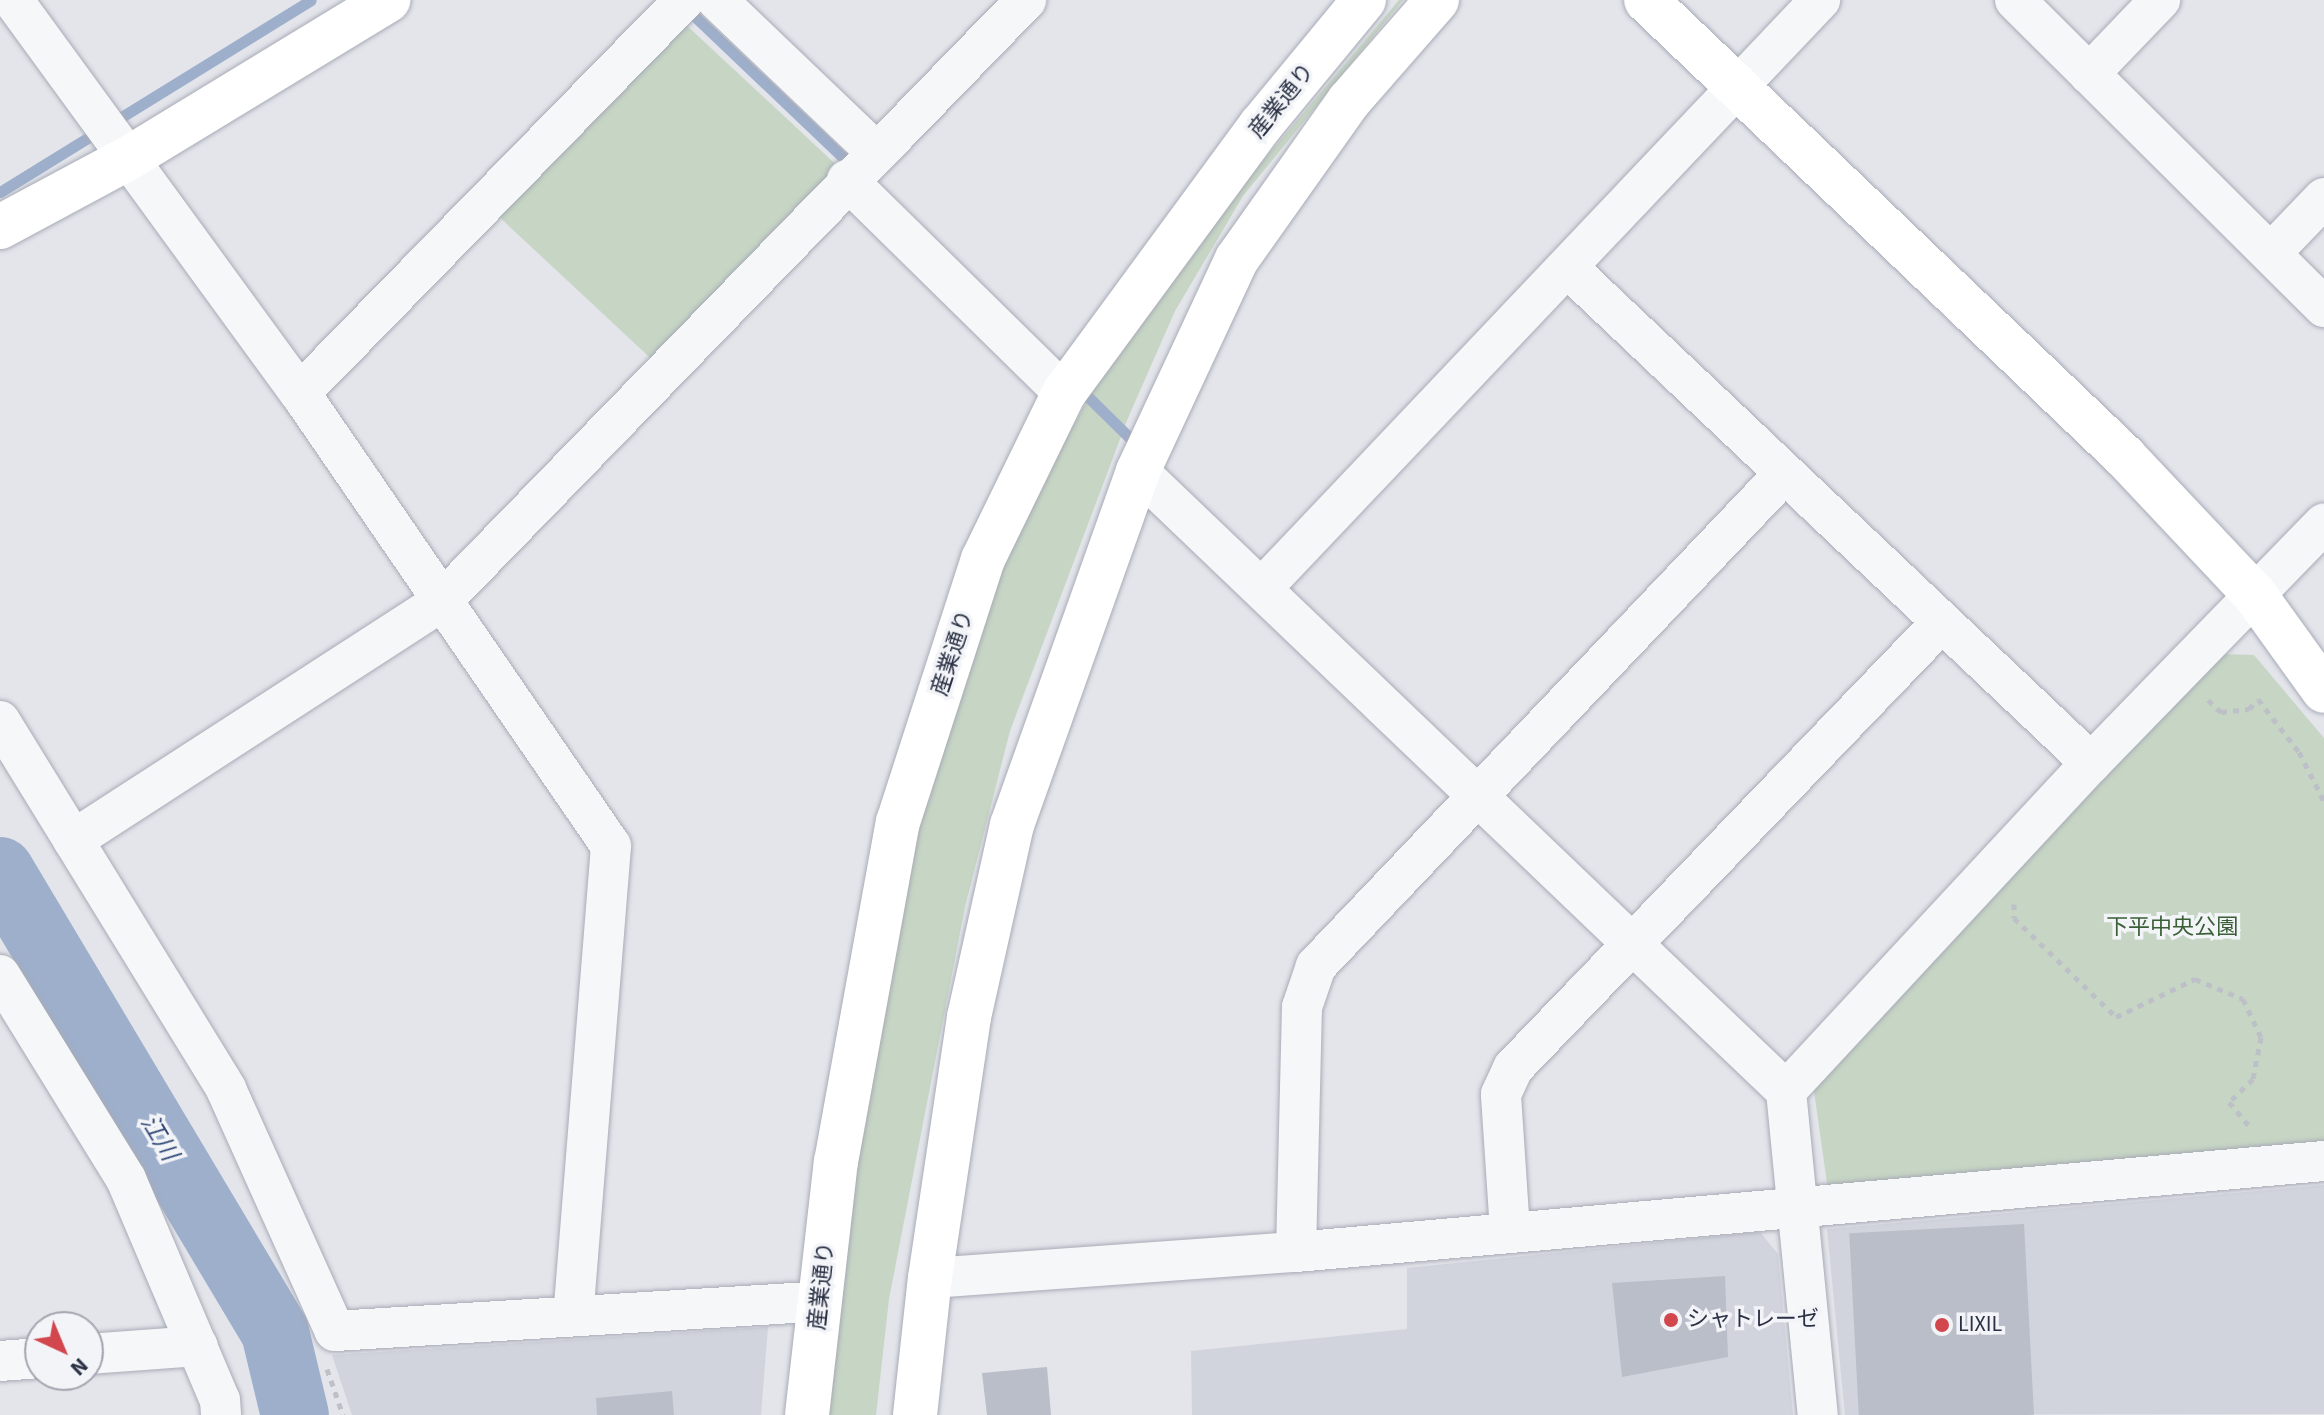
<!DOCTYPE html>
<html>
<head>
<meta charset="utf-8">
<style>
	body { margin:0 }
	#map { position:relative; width:2324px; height:1415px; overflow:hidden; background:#e3e5eb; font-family:"Source Sans 3","Noto Sans JP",sans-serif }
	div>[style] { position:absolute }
	.built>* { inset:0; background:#d1d4dd }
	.green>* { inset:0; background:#c6d5c4; transform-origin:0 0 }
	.stream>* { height:11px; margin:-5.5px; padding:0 5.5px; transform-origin:5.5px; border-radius:5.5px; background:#9eafcb }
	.river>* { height:68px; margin:-34px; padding:0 34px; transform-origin:34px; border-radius:34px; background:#9eafcb }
	.building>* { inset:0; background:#babec9; transform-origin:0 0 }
	.path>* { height:5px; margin-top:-2.5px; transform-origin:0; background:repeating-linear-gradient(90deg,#bdc0c6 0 6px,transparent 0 12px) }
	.roads { filter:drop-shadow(0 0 2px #a8abb6) drop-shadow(0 0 2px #a8abb6) }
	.street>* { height:40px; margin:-20px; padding:0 20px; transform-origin:20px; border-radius:20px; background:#f6f7f9 }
	.secondary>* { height:44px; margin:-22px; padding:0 22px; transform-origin:22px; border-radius:22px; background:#fff }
	.dots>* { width:22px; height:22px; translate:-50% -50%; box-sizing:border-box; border:4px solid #f3f4f8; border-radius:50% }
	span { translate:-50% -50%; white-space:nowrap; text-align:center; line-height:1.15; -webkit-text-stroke:7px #f3f4f8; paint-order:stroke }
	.street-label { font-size:22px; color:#2a3144 }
	.park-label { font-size:22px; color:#3b6037 }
	.poi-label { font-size:22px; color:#2a3144 }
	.left { translate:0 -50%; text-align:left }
	.water-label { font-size:24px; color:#334b79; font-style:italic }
	.north { position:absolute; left:24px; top:1311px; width:80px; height:80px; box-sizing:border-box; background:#f3f4f8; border:2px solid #a3a6b0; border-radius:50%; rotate:136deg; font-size:22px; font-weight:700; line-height:32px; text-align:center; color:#2a3144 }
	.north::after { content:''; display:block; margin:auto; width:28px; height:36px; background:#d1474d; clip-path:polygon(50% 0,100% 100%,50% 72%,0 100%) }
</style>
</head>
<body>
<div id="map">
	<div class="built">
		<div style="clip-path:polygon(2324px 1185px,2324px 1414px,1845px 1415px,1827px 1229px)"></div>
		<div style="clip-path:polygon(1760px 1232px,1778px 1254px,1793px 1415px,1192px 1415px,1191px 1351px,1407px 1329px,1407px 1268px)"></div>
		<div style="clip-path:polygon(768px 1327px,761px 1415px,352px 1415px,332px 1355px)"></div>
	</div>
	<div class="green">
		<div style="clip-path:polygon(1399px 0,1403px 0,1243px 196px,1175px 311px,1128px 418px,1010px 731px,965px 907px,889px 1299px,876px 1415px,819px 1415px,872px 994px,960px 656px,1038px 487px,1098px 382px,1217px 215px)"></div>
		<div style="left:682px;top:21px;width:214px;height:268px;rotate:43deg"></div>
		<div style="clip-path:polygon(2222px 654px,2254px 655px,2324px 738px,2324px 1149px,1828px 1190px,1813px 1084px)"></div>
	</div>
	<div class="stream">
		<div style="left:687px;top:9px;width:231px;rotate:43.6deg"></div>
		<div style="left:0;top:192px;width:365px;rotate:-31.7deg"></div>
		<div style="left:1078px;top:387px;width:87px;rotate:44.5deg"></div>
	</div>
	<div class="river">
		<div style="left:0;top:871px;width:537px;rotate:59.18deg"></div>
		<div style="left:275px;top:1332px;width:85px;rotate:76.5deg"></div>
	</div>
	<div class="building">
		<div style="left:2024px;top:1224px;width:191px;height:175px;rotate:87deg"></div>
		<div style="clip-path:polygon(1725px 1276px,1728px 1357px,1622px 1377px,1612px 1283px)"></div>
		<div style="clip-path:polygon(1047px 1367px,1051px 1415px,987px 1415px,982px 1373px)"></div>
		<div style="clip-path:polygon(672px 1391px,674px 1415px,597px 1415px,596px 1398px)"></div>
	</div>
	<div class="path">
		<div style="left:2208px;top:700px;width:18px;rotate:43deg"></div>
		<div style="left:2221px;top:712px;width:28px;rotate:-6deg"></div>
		<div style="left:2249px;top:709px;width:13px;rotate:-48deg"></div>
		<div style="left:2258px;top:699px;width:67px;rotate:52.3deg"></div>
		<div style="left:2299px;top:752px;width:55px;rotate:63deg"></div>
		<div style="left:2014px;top:904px;width:14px;rotate:90deg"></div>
		<div style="left:2014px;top:918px;width:142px;rotate:44.1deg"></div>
		<div style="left:2116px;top:1017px;width:88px;rotate:-25.7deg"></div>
		<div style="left:2195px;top:979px;width:52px;rotate:22.6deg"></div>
		<div style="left:2243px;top:999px;width:42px;rotate:64.7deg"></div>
		<div style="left:2261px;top:1037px;width:43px;rotate:100.8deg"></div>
		<div style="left:2253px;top:1079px;width:33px;rotate:136deg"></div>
		<div style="left:2229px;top:1102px;width:34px;rotate:50deg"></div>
		<div style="left:327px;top:1369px;width:49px;rotate:70.8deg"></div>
	</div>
	<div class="roads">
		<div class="street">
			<div style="left:13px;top:0;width:487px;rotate:53.9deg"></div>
			<div style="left:300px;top:393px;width:549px;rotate:55.53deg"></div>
			<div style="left:611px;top:846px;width:470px;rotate:94.6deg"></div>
			<div style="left:717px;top:0;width:219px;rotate:43.7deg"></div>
			<div style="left:2015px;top:0;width:436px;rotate:44.8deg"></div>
			<div style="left:2089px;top:74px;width:103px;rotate:-46.2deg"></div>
			<div style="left:847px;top:180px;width:304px;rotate:44.5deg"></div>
			<div style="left:2272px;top:252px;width:75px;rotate:-46.1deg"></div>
			<div style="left:1568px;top:268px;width:720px;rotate:43.42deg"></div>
			<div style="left:300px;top:393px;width:549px;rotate:-45.66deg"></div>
			<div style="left:1138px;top:471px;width:897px;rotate:43.73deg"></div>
			<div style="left:1786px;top:1091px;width:326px;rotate:84.4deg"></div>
			<div style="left:1262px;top:588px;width:811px;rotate:-46.5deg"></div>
			<div style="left:0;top:721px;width:432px;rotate:58.4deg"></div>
			<div style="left:226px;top:1089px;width:265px;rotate:65.8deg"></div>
			<div style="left:335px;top:1331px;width:486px;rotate:-3.5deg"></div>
			<div style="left:73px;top:840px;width:437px;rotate:-32.9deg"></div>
			<div style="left:440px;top:603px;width:841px;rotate:-45.82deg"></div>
			<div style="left:0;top:975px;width:240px;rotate:58.3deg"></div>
			<div style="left:126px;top:1179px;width:240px;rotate:67deg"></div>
			<div style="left:220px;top:1400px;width:15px;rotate:86deg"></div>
			<div style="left:1786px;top:1091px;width:448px;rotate:-47.1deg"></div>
			<div style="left:2091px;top:763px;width:334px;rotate:-45.8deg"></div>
			<div style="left:1510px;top:1231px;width:137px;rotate:-93.8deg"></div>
			<div style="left:1501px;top:1094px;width:29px;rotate:-65deg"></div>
			<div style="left:1513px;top:1068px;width:617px;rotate:-46.12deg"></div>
			<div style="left:1296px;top:1252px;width:245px;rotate:-88.6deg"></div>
			<div style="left:1302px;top:1007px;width:43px;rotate:-71.1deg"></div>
			<div style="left:1316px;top:966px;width:679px;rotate:-46.43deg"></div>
			<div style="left:930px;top:1278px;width:367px;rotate:-4.1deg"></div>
			<div style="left:1296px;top:1252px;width:1032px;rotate:-5.06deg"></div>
			<div style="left:88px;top:1354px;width:110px;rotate:-4.2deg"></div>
			<div style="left:0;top:1361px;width:40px;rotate:-4.3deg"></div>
		</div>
		<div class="secondary">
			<div style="left:1646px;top:0;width:662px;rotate:43.65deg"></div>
			<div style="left:2125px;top:457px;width:190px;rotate:46.7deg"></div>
			<div style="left:2255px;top:595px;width:118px;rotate:54.3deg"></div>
			<div style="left:0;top:227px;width:144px;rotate:-28.2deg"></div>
			<div style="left:127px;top:159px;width:306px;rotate:-31.3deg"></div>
			<div style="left:807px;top:1415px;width:255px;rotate:-83.5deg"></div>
			<div style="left:836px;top:1162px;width:346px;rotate:-79.7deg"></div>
			<div style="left:898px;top:822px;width:276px;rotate:-72.1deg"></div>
			<div style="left:983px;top:559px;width:185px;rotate:-64deg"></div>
			<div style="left:1064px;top:393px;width:333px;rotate:-53.7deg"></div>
			<div style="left:1261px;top:125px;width:162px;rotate:-50.5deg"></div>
			<div style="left:915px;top:1415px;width:138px;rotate:-83.8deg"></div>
			<div style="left:930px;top:1278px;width:264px;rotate:-81.5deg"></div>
			<div style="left:969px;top:1017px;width:197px;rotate:-77.4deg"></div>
			<div style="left:1012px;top:825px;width:376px;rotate:-70.4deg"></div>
			<div style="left:1138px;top:471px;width:234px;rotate:-65deg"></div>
			<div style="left:1237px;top:259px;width:194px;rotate:-54.7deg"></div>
			<div style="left:1349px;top:101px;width:134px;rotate:-48.9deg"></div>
		</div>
	</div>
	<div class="dots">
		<div style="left:1671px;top:1320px;background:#d1474d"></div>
		<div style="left:1942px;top:1325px;background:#d1474d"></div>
	</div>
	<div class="street-label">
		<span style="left:1282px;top:101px;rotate:-51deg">産業通り</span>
		<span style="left:953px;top:653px;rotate:-72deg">産業通り</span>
		<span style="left:822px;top:1286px;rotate:-84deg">産業通り</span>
	</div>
	<div class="park-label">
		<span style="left:2172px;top:928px">下平中央公園</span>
	</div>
	<div class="poi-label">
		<span class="left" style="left:1687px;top:1320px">シャトレーゼ</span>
		<span class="left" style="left:1958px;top:1325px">LIXIL</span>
	</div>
	<div class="water-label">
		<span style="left:159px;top:1138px;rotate:59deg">江川</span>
	</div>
	<div class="north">N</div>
</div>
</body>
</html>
